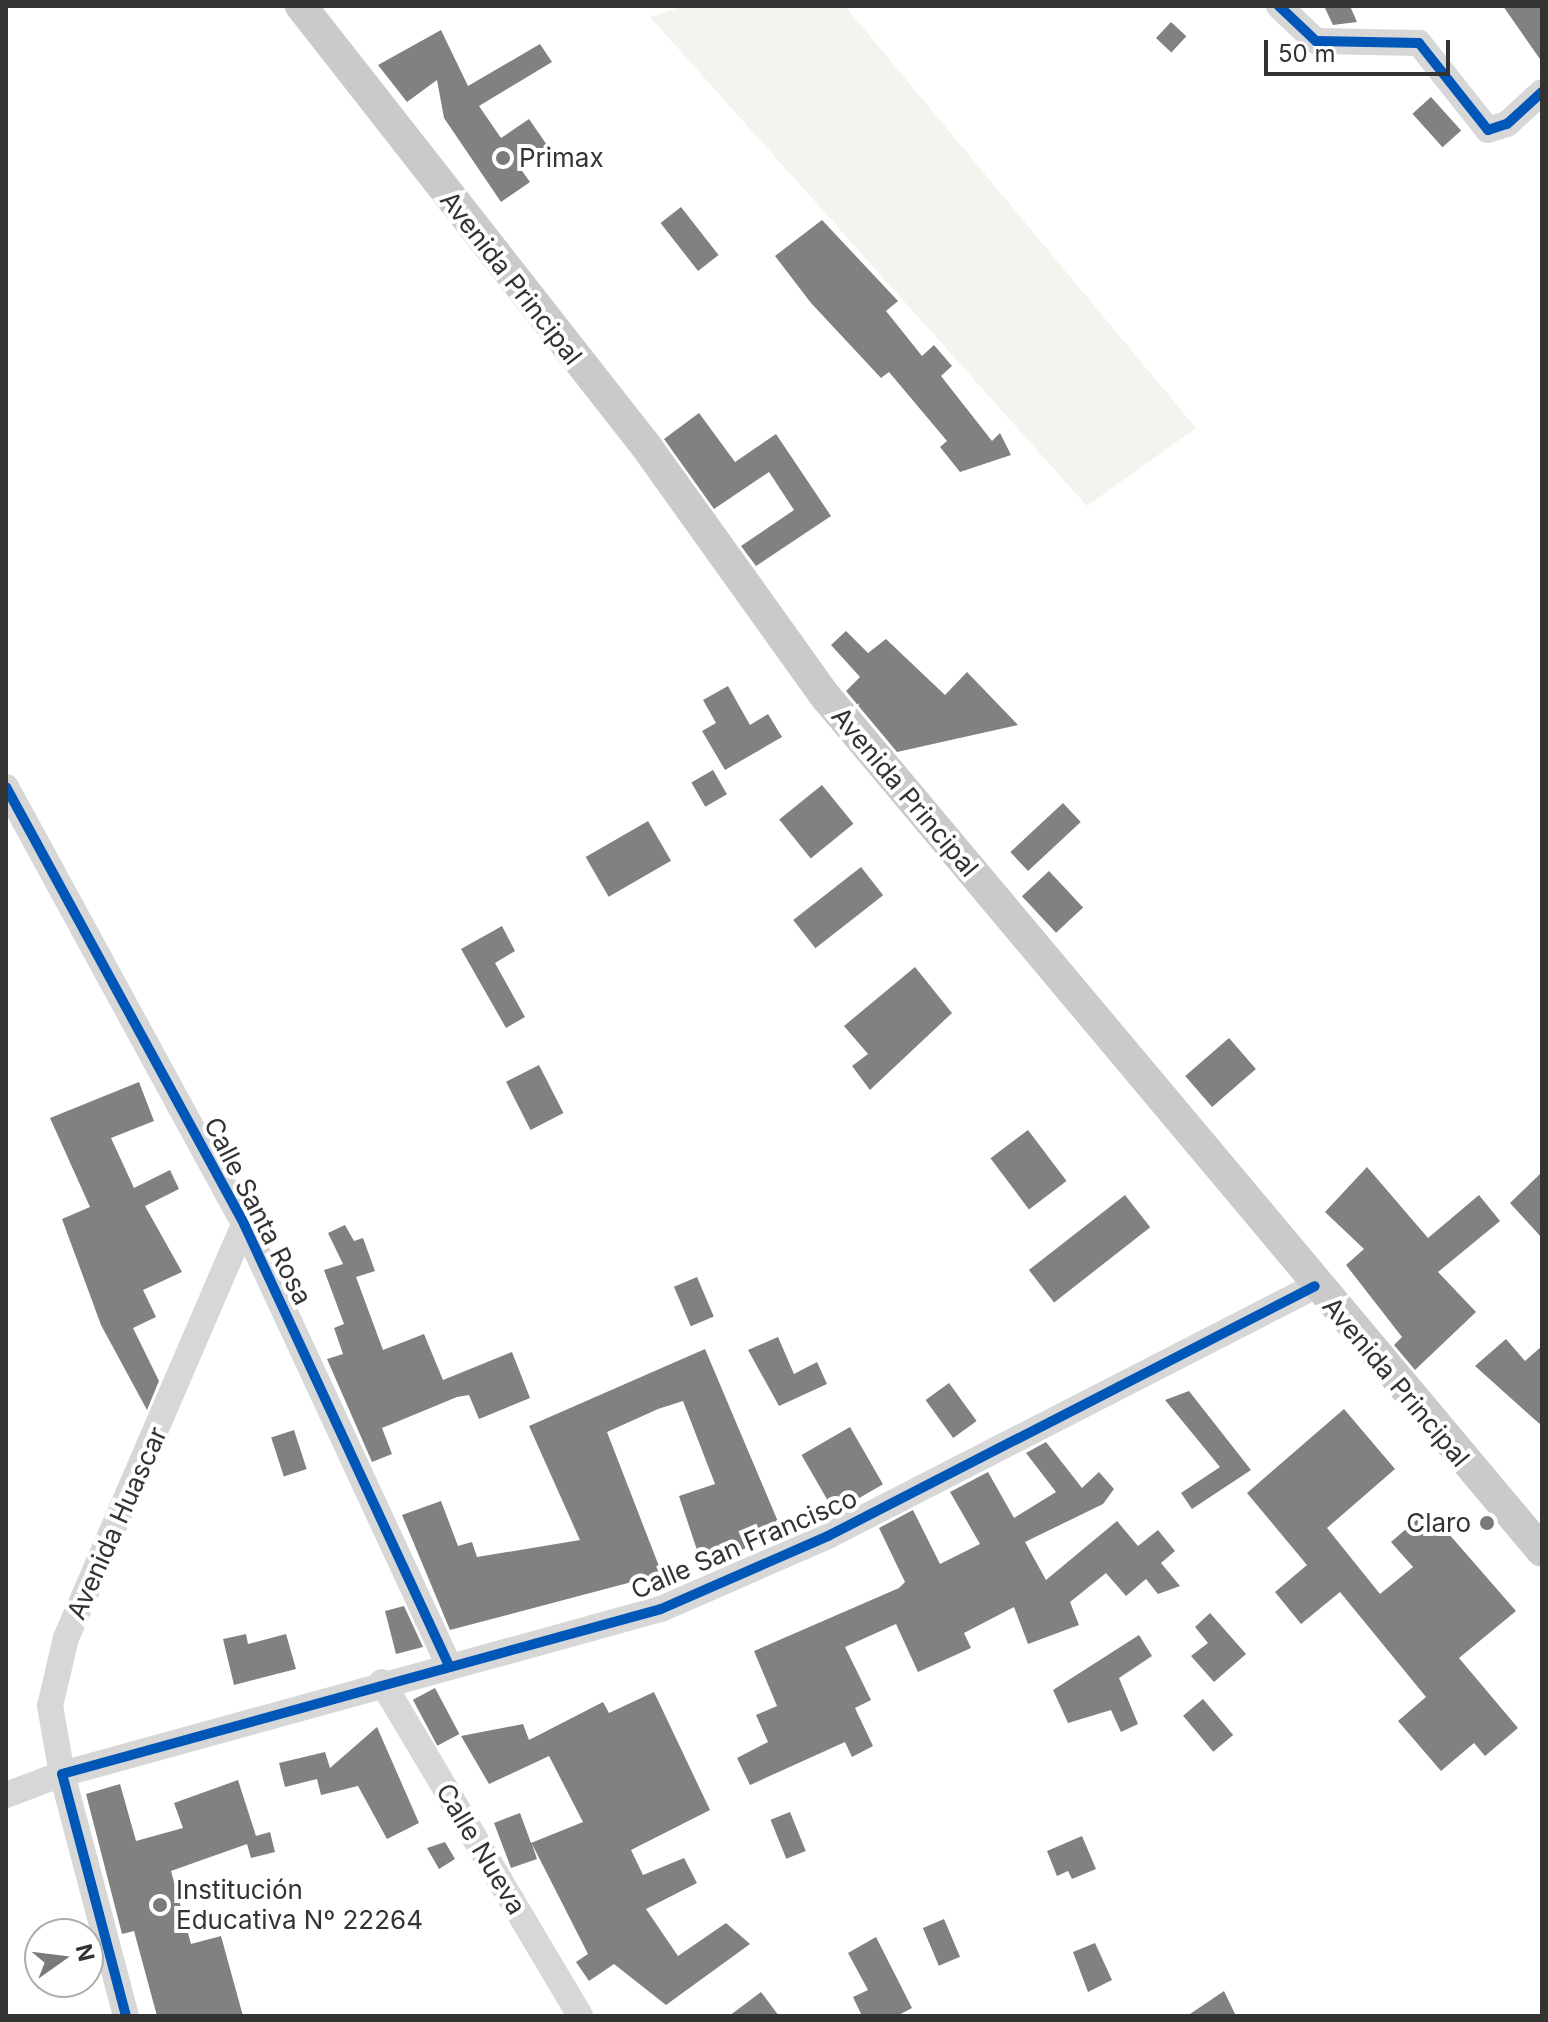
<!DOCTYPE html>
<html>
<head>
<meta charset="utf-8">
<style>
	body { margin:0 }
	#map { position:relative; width:1548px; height:2022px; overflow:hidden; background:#fff; font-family:Inter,sans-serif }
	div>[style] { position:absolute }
	.green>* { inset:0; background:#f1f5ed }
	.building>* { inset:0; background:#818181; transform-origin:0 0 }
	.minor>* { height:26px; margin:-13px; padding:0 13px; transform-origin:13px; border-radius:13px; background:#d7d7d7 }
	.major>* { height:32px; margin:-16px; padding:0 16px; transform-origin:16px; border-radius:16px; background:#cacaca }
	.cycleway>* { height:10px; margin:-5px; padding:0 5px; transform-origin:5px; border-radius:5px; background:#0057b8 }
	.dots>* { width:22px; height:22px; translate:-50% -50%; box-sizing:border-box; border:4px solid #fff; border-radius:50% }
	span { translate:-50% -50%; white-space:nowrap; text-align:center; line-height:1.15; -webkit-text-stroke:8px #fff; paint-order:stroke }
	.poi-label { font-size:26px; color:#333 }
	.left { translate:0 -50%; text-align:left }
	.right { translate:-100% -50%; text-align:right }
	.street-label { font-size:26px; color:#333 }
	.frame { position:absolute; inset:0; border:8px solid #333; pointer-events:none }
	.north { position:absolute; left:24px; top:1918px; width:80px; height:80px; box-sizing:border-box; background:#fff; border:2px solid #adadad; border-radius:50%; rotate:76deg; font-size:22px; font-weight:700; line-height:32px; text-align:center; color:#333 }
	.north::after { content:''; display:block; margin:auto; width:28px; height:36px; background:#7a7a7a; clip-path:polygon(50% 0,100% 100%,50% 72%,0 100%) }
	.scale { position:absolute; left:1264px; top:40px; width:186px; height:36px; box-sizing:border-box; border:4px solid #333; border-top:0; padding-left:10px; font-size:24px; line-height:28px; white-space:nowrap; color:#333; -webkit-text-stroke:6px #fff; paint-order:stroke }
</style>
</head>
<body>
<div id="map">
	<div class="green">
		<div style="clip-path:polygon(683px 6px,845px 6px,1196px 428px,1087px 506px,650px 17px)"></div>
	</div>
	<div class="building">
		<div style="clip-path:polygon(1324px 6px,1350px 6px,1357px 22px,1333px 25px)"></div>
		<div style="clip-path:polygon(1503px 6px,1542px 6px,1542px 62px)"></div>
		<div style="left:1171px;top:22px;width:21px;height:22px;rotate:43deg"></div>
		<div style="clip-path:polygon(441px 30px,468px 86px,540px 44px,552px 62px,479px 106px,501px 138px,529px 119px,549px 148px,520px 168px,530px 182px,501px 202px,444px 118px,437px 80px,407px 102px,378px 65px)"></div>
		<div style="left:1431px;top:97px;width:45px;height:25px;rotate:48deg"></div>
		<div style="left:681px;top:207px;width:61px;height:26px;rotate:52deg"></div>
		<div style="clip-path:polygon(822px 220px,898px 301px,886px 311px,922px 356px,934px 345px,952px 366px,941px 376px,992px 441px,1000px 433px,1011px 455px,960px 472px,940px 447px,947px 441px,889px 372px,881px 378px,811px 303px,775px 256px)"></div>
		<div style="clip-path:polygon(699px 413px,735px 462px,776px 434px,831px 516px,756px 566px,741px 546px,794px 510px,769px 472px,714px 509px,664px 439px)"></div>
		<div style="clip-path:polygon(846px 631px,868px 653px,886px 639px,945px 695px,967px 672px,1018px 725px,897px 752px,846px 691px,860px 677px,831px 645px)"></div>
		<div style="clip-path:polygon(728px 686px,750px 725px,768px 714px,782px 737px,725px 770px,702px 731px,716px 723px,703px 700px)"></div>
		<div style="left:713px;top:770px;width:28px;height:25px;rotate:60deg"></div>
		<div style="left:822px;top:785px;width:50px;height:55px;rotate:51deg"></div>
		<div style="left:1063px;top:803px;width:26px;height:72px;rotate:47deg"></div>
		<div style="left:648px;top:821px;width:46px;height:72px;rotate:60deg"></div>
		<div style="left:861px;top:867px;width:36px;height:86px;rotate:52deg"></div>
		<div style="left:1049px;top:871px;width:50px;height:37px;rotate:47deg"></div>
		<div style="clip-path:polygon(502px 926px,515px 951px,495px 963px,525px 1017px,506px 1028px,461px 949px)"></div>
		<div style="clip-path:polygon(915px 967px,952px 1013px,870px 1090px,852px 1066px,868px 1054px,844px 1026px)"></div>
		<div style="left:1229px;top:1038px;width:41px;height:58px;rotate:49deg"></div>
		<div style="left:539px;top:1065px;width:54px;height:37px;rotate:63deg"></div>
		<div style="clip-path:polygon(139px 1082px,154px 1121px,111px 1138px,134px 1188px,170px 1170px,179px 1189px,145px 1206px,182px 1272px,143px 1290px,156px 1317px,133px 1328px,159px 1381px,147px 1410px,101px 1325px,62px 1219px,90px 1207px,50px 1118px)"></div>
		<div style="left:1028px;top:1130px;width:64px;height:47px;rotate:53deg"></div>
		<div style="clip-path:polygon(1367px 1167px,1428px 1238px,1479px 1195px,1500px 1221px,1438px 1272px,1476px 1312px,1415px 1370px,1394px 1345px,1402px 1337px,1346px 1265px,1364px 1249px,1325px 1212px)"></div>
		<div style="clip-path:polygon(1542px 1172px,1542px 1238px,1510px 1203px)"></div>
		<div style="left:1125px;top:1195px;width:41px;height:122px;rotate:52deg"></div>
		<div style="clip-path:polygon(345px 1225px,354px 1241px,363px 1238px,375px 1271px,356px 1277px,383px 1350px,424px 1334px,443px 1380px,512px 1352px,530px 1398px,479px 1419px,469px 1395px,457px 1397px,382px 1428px,392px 1454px,372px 1462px,327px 1359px,343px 1354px,334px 1328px,344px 1324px,324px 1270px,343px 1264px,328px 1233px)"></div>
		<div style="left:697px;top:1277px;width:43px;height:25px;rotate:67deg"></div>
		<div style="clip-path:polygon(778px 1337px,794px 1374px,817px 1362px,827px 1384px,779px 1406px,748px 1350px)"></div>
		<div style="clip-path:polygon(1506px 1339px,1525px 1361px,1542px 1346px,1542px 1426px,1475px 1366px)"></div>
		<div style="clip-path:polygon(705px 1349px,782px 1531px,703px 1568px,679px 1496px,715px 1484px,683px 1401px,658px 1409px,607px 1432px,662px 1574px,450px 1630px,402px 1515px,441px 1501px,458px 1546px,472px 1542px,477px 1557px,580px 1540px,529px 1426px)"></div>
		<div style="left:949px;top:1383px;width:47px;height:29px;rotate:54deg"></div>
		<div style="clip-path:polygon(1189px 1391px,1251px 1470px,1192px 1509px,1181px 1493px,1220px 1467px,1165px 1400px)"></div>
		<div style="clip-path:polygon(1344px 1409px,1395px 1469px,1327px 1528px,1380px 1594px,1413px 1567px,1391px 1542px,1428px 1510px,1516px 1611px,1459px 1658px,1518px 1728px,1485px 1756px,1474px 1743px,1441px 1771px,1398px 1721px,1426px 1697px,1340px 1592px,1301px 1624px,1275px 1592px,1307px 1565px,1247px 1493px)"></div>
		<div style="left:850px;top:1427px;width:66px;height:56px;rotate:60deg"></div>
		<div style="left:294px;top:1430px;width:41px;height:24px;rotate:72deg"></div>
		<div style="clip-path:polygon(1046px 1442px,1082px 1488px,1099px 1472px,1114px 1489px,1103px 1504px,1025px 1542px,1046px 1580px,1117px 1521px,1138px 1546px,1158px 1530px,1175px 1551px,1161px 1563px,1180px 1586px,1158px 1594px,1146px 1579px,1126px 1596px,1106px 1573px,1070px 1602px,1079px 1625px,1028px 1644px,1014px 1607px,964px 1633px,971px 1648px,918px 1672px,896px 1624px,845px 1647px,871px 1700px,855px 1708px,873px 1746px,852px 1757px,845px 1742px,750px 1785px,737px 1758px,768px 1742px,756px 1715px,777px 1706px,754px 1651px,899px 1588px,905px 1582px,879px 1528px,913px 1510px,940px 1564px,980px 1544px,950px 1492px,988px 1472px,1014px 1518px,1056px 1492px,1026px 1453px)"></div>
		<div style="clip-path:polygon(404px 1606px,423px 1647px,396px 1654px,385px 1611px)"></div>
		<div style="clip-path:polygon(1210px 1613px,1246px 1654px,1214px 1682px,1191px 1656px,1208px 1643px,1195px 1627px)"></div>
		<div style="clip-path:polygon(246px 1634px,248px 1644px,286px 1634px,296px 1669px,234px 1685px,223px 1639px)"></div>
		<div style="clip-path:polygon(1139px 1635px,1152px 1656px,1119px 1678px,1138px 1724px,1121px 1732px,1111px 1710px,1068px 1723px,1053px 1690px)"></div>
		<div style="left:435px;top:1688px;width:52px;height:25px;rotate:62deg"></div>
		<div style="clip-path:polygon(654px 1692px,710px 1810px,631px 1850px,643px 1875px,684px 1858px,697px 1883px,646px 1909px,678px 1956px,726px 1923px,750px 1944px,666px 2005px,614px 1964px,589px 1981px,576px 1962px,588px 1954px,532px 1844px,537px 1859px,511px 1868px,494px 1823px,520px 1813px,531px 1843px,583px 1822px,549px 1756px,489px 1784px,461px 1736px,523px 1724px,529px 1740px,603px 1702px,609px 1713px)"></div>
		<div style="left:1203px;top:1699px;width:47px;height:26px;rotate:50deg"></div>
		<div style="clip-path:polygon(377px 1727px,419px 1823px,387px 1839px,358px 1786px,321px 1795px,317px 1779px,285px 1787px,279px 1763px,325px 1752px,330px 1768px)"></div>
		<div style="clip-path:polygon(238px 1780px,256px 1836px,270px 1832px,275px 1852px,251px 1858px,247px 1844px,171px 1871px,191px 1944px,221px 1936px,243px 2016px,157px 2016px,134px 1931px,122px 1934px,86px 1794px,120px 1784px,136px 1841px,183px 1828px,174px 1803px)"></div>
		<div style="left:790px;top:1812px;width:42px;height:21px;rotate:68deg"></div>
		<div style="clip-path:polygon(1082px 1836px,1096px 1869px,1072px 1879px,1068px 1871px,1057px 1876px,1047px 1851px)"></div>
		<div style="clip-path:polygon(445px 1842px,455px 1859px,439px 1869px,427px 1848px)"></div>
		<div style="left:944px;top:1919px;width:41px;height:23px;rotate:67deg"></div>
		<div style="clip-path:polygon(876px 1937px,912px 2008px,897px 2016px,862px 2016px,853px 1997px,868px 1990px,848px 1953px)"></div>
		<div style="clip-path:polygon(1095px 1943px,1112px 1980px,1088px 1992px,1073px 1952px)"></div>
		<div style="clip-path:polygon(1224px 1991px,1236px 2016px,1187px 2016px)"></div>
		<div style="clip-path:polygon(761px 1992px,779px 2016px,729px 2016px)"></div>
	</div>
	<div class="minor">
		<div style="left:1279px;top:6px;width:51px;rotate:43.4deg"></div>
		<div style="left:1316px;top:41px;width:103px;rotate:1.1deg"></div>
		<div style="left:1419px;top:43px;width:111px;rotate:51.6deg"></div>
		<div style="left:1488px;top:130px;width:20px;rotate:-18deg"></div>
		<div style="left:1507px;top:124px;width:47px;rotate:-42.4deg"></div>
		<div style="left:6px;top:787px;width:498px;rotate:61.4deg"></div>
		<div style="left:244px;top:1224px;width:486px;rotate:65.1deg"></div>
		<div style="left:382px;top:1682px;width:388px;rotate:59.3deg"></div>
		<div style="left:6px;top:1795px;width:60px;rotate:-20.6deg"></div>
		<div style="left:62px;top:1774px;width:69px;rotate:-100deg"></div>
		<div style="left:50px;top:1706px;width:70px;rotate:-76.8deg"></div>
		<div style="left:66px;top:1638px;width:451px;rotate:-66.7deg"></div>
		<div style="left:126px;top:2016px;width:250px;rotate:-104.8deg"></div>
		<div style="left:62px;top:1774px;width:621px;rotate:-15.4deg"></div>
		<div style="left:661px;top:1609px;width:182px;rotate:-23.6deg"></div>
		<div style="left:828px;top:1536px;width:547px;rotate:-27.17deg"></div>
	</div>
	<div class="major">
		<div style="left:301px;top:6px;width:559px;rotate:51.9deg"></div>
		<div style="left:646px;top:446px;width:309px;rotate:54.4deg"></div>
		<div style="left:826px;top:697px;width:1114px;rotate:50.02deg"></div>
	</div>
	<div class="cycleway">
		<div style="left:1279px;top:6px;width:51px;rotate:43.4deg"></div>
		<div style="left:1316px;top:41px;width:103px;rotate:1.1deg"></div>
		<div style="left:1419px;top:43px;width:111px;rotate:51.6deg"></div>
		<div style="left:1488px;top:130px;width:20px;rotate:-18deg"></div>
		<div style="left:1507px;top:124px;width:47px;rotate:-42.4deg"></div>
		<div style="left:6px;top:787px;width:498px;rotate:61.4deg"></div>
		<div style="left:244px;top:1224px;width:486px;rotate:65.1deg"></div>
		<div style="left:126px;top:2016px;width:250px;rotate:-104.8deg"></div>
		<div style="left:62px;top:1774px;width:621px;rotate:-15.4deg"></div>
		<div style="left:661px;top:1609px;width:182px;rotate:-23.6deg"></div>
		<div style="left:828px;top:1536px;width:547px;rotate:-27.17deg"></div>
	</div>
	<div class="dots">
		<div style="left:503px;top:158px;background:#7a7a7a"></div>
		<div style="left:1487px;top:1523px;background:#7a7a7a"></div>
		<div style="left:160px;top:1905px;background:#7a7a7a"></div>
	</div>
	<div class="poi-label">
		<span class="left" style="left:519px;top:158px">Primax</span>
		<span class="right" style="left:1471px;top:1523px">Claro</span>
		<span class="left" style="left:176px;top:1905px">Institución<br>Educativa Nº 22264</span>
	</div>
	<div class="street-label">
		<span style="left:511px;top:278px;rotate:52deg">Avenida Principal</span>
		<span style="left:905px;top:792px;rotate:50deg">Avenida Principal</span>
		<span style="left:258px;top:1211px;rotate:63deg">Calle Santa Rosa</span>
		<span style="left:1396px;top:1382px;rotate:50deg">Avenida Principal</span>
		<span style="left:117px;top:1523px;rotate:-66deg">Avenida Huascar</span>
		<span style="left:744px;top:1544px;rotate:-23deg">Calle San Francisco</span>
		<span style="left:481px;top:1849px;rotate:59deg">Calle Nueva</span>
	</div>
	<div class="frame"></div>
	<div class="north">N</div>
	<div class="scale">50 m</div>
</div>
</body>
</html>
